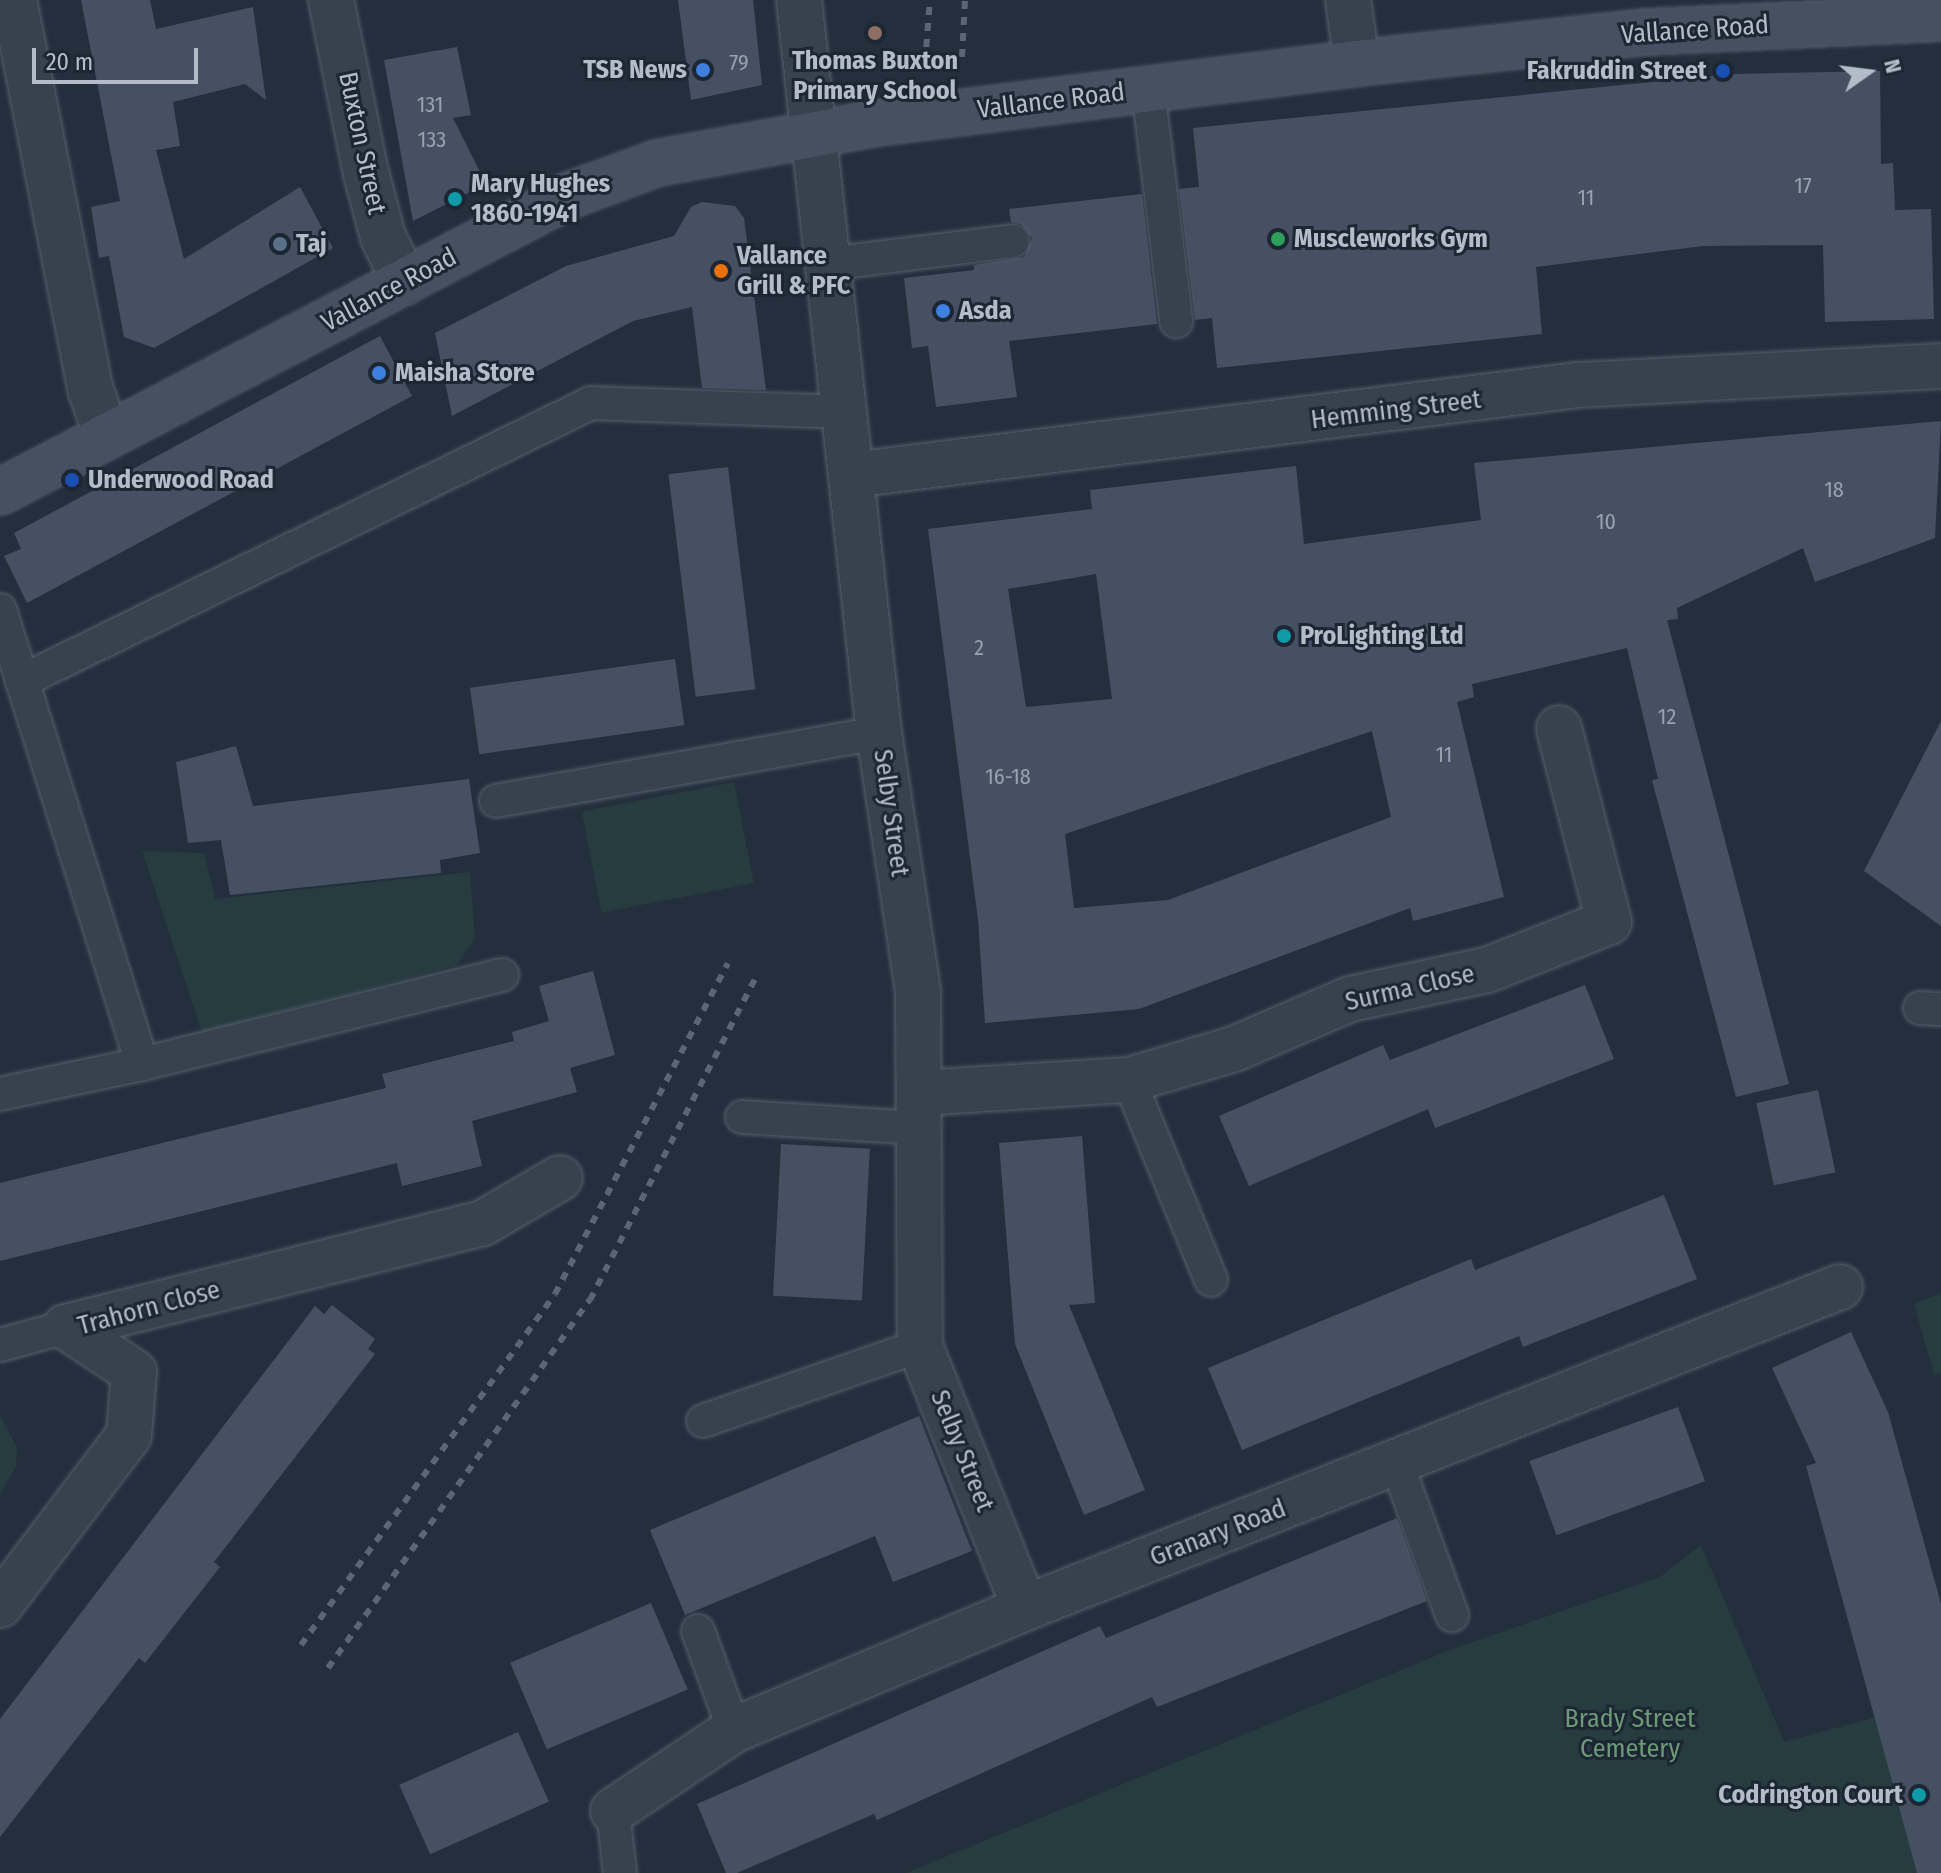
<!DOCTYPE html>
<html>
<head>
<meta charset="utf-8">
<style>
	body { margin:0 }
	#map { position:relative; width:1941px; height:1873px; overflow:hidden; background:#242f3e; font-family:"Fira Sans Condensed",sans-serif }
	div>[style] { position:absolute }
	.green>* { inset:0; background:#263c3f; transform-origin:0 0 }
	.building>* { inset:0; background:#455162; transform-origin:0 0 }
	.roads { filter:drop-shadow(0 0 2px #565f6c) drop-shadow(0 0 2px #565f6c) }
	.lane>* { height:32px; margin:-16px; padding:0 16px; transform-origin:16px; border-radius:16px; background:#38414e }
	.street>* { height:44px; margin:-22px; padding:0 22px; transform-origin:22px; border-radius:22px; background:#38414e }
	.secondary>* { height:44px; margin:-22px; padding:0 22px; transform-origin:22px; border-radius:22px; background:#465061 }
	.rail>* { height:6px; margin-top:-3px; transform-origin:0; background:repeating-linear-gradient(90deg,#5a6575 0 8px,transparent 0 16px) }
	.dots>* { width:22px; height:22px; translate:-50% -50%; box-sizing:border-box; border:4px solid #1d2633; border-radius:50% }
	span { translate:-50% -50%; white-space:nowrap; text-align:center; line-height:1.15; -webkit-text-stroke:6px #1d2633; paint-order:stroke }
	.number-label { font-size:22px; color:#98a1af }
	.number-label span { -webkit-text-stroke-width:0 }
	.street-label { font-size:26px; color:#b4bcc9 }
	.poi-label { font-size:26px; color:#b4bcc9; font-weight:700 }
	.right { translate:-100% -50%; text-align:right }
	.left { translate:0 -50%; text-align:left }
	.park-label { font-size:26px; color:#6b9a76 }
	.north { position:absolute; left:1829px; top:32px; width:80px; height:80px; -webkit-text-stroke:6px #1d2633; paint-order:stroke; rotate:76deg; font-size:22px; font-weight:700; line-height:32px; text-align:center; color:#b4bcc9 }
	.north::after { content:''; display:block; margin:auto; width:28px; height:36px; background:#b4bcc9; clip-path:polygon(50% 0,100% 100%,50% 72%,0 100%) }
	.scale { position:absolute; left:32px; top:48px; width:166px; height:36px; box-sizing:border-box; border:4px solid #b4bcc9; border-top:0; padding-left:10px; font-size:24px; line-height:28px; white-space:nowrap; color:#b4bcc9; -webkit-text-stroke:6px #1d2633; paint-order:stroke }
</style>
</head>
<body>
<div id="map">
	<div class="green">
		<div style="left:734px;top:782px;width:103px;height:155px;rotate:79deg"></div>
		<div style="clip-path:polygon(142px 851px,204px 853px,215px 899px,470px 872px,475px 938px,457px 965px,202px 1032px)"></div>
		<div style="clip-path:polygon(1941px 1293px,1941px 1373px,1934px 1375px,1914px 1304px)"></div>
		<div style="clip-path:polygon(0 1415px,17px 1448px,16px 1466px,0 1495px)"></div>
		<div style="clip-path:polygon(1701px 1545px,1784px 1742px,1876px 1717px,1917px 1873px,906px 1873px,1450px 1650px,1660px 1577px)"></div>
	</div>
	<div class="building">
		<div style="clip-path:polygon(81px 0,150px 0,156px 29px,253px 7px,266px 100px,245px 84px,173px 102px,180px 146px,156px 150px,184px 259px,300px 187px,333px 248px,154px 348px,124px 337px,109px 256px,99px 258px,91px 207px,120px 201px)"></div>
		<div style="clip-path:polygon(678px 0,753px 0,762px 85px,691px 100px)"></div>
		<div style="clip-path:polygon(457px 47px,471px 115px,453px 118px,486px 184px,413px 221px,384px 60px)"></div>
		<div style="clip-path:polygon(1880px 71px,1881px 164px,1893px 163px,1895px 210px,1931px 209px,1934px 319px,1825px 322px,1823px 245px,1703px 246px,1536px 267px,1542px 334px,1217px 368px,1212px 318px,1195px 320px,1179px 189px,1199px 187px,1193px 128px,1732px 74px)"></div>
		<div style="clip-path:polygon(1142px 194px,1157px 324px,1009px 341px,1017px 397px,936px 407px,928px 346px,912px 348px,904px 278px,974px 270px,974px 265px,1024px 257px,1032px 238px,1021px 224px,1011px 222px,1009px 209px)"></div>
		<div style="clip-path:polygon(702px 202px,735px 206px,744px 218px,766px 390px,702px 388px,692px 307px,633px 321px,452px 416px,435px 333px,566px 266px,674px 236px,691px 207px)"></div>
		<div style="clip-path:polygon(380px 336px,412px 396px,27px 603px,4px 556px,21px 549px,14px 533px)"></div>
		<div style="clip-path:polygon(evenodd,1941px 421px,1935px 538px,1815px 582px,1803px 548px,1677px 608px,1678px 619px,1667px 620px,1789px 1084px,1736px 1097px,1652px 780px,1658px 779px,1627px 648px,1472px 684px,1474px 697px,1457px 702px,1504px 897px,1413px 921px,1410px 908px,1139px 1009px,985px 1023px,978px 920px,928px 529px,1092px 509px,1090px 490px,1296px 466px,1304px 544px,1481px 520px,1474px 463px,1941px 421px,1096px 574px,1112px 699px,1026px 707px,1008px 589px,1096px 574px,1941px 421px,1372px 731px,1391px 817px,1168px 900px,1074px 908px,1065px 834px,1372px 731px)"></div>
		<div style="left:728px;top:467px;width:224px;height:60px;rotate:83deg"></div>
		<div style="left:675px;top:659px;width:67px;height:207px;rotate:82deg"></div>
		<div style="clip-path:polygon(1941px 721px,1941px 926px,1864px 871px)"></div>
		<div style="clip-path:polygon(236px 746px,253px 806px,469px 779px,480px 853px,440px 860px,441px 873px,230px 895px,221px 840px,188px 843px,176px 762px)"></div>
		<div style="clip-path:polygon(593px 971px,615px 1055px,570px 1068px,577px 1092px,472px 1121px,482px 1166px,402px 1186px,397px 1163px,0 1261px,0 1183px,386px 1088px,382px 1074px,514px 1041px,512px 1032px,549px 1021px,539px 986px)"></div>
		<div style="clip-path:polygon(1585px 985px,1614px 1059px,1435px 1128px,1428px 1109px,1249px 1186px,1219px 1116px,1383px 1045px,1390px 1060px)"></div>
		<div style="left:1818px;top:1090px;width:84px;height:63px;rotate:78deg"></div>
		<div style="clip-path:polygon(1082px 1136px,1095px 1303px,1069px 1305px,1145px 1490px,1084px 1515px,1015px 1344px,999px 1143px)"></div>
		<div style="left:781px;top:1144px;width:89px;height:152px;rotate:3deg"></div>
		<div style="clip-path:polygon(1664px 1195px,1697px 1279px,1523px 1347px,1519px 1336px,1242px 1450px,1208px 1368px,1471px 1259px,1475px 1270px)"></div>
		<div style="clip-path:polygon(332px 1305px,375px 1339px,368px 1349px,375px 1354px,214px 1562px,220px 1567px,145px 1663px,139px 1658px,0 1837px,0 1719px,315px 1306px,324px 1314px)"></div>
		<div style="clip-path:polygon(1851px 1332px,1888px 1412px,1941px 1604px,1941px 1873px,1917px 1873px,1806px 1466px,1816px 1463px,1772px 1368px)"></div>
		<div style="left:1678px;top:1407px;width:79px;height:158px;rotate:70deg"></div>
		<div style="clip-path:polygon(919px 1416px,972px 1551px,893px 1582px,875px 1536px,685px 1615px,650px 1530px)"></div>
		<div style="clip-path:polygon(1397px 1518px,1427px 1601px,1157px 1707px,1152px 1697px,877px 1820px,874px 1814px,737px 1873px,726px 1873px,697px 1804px,1100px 1626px,1106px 1638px)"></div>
		<div style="left:651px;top:1603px;width:94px;height:153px;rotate:67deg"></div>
		<div style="left:518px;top:1732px;width:76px;height:130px;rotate:66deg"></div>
	</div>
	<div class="roads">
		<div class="lane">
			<div style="left:1148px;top:88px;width:235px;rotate:83.1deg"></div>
			<div style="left:828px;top:264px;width:186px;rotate:-7.1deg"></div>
			<div style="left:0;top:610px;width:476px;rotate:72.6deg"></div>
			<div style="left:142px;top:1064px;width:145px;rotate:168.1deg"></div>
			<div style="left:22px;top:681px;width:633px;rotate:-26.04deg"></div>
			<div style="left:591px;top:403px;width:254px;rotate:2deg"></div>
			<div style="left:496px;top:801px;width:389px;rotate:-10.1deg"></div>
			<div style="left:1920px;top:1008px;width:21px;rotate:3deg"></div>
			<div style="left:142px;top:1064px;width:371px;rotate:-13.9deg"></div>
			<div style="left:1129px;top:1080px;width:216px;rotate:67.7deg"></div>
			<div style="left:742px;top:1117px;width:176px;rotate:3.6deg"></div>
			<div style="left:0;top:1345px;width:68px;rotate:-15.3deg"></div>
			<div style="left:703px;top:1421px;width:230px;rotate:-19.1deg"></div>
			<div style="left:1397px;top:1464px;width:161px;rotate:70deg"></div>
			<div style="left:698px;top:1631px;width:105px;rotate:70deg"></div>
			<div style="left:613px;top:1811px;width:62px;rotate:83.6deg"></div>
		</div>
		<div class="street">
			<div style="left:14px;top:0;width:399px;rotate:78.9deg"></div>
			<div style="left:91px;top:391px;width:48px;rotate:70.4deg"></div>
			<div style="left:331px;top:0;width:177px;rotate:78.6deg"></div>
			<div style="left:366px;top:173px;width:66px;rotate:75.1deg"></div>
			<div style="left:383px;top:237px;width:50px;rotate:63.9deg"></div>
			<div style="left:799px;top:0;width:737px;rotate:83.77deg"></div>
			<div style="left:879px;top:733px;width:262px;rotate:81.4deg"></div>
			<div style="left:918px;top:992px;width:354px;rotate:89.7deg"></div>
			<div style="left:920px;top:1346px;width:282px;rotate:68.2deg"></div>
			<div style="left:1348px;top:0;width:64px;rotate:81.9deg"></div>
			<div style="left:852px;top:475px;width:732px;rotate:-7.07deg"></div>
			<div style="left:1578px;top:385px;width:363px;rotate:-3deg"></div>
			<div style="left:920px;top:1093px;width:209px;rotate:-3.6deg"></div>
			<div style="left:1129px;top:1080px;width:109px;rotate:-16.4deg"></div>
			<div style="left:1234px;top:1049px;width:126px;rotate:-23.3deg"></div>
			<div style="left:1350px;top:999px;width:140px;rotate:-12deg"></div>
			<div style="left:1487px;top:970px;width:131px;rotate:-21.5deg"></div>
			<div style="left:1609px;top:922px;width:200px;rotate:-104.5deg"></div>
			<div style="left:0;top:1605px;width:213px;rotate:-52.8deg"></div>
			<div style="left:129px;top:1435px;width:63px;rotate:-85.5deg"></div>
			<div style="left:134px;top:1372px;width:82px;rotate:-146.5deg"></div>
			<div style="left:66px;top:1327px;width:430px;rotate:-14deg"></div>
			<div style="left:483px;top:1223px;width:89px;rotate:-30.3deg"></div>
			<div style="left:613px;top:1811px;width:146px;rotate:-33.8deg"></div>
			<div style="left:734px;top:1730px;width:316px;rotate:-22.7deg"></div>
			<div style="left:1025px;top:1608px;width:876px;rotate:-21.5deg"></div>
		</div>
		<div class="secondary">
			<div style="left:0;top:492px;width:640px;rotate:-27.53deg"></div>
			<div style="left:568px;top:196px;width:95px;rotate:-20.3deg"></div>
			<div style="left:657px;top:163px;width:224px;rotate:-10.3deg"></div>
			<div style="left:877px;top:123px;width:484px;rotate:-7.1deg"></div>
			<div style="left:1357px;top:63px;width:291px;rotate:-6.1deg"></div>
			<div style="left:1646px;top:32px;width:295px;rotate:-2.7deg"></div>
		</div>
	</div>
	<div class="rail">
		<div style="left:962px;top:57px;width:57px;rotate:-87deg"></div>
		<div style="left:925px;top:63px;width:63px;rotate:-85.5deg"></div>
		<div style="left:301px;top:1645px;width:433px;rotate:-54.1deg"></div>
		<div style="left:555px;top:1294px;width:373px;rotate:-62.4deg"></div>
		<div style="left:328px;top:1668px;width:452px;rotate:-54.6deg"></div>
		<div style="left:590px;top:1300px;width:363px;rotate:-62.8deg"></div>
	</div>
	<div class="dots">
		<div style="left:875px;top:33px;background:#8d6e63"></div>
		<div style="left:703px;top:70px;background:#3f7fe0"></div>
		<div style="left:1723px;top:71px;background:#1a4fb4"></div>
		<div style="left:455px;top:199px;background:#0f9aa8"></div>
		<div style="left:1278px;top:239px;background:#2e9e5b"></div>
		<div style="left:280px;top:244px;background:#5c6f8a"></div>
		<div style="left:721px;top:271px;background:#e8710a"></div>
		<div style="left:943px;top:311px;background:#3f7fe0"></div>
		<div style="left:379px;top:373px;background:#3f7fe0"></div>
		<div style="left:72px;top:480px;background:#1a4fb4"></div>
		<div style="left:1284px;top:636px;background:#0f9aa8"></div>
		<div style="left:1919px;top:1795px;background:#0f9aa8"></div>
	</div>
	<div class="number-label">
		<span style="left:739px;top:63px">79</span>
		<span style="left:430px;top:105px">131</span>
		<span style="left:432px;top:140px">133</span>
		<span style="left:1803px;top:186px">17</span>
		<span style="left:1586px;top:198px">11</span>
		<span style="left:1834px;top:490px">18</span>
		<span style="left:1606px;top:522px">10</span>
		<span style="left:979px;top:648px">2</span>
		<span style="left:1667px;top:717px">12</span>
		<span style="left:1444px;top:755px">11</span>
		<span style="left:1008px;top:777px">16-18</span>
	</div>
	<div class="street-label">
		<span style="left:1695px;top:30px;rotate:-4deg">Vallance Road</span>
		<span style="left:1051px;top:101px;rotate:-7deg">Vallance Road</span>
		<span style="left:362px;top:143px;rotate:78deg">Buxton Street</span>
		<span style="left:389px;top:290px;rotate:-28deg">Vallance Road</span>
		<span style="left:1396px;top:410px;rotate:-7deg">Hemming Street</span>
		<span style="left:891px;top:813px;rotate:82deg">Selby Street</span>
		<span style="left:1410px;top:988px;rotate:-13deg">Surma Close</span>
		<span style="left:149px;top:1308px;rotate:-15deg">Trahorn Close</span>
		<span style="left:962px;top:1451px;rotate:68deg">Selby Street</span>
		<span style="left:1218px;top:1533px;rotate:-21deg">Granary Road</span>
	</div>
	<div class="poi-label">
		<span style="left:875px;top:76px">Thomas Buxton<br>Primary School</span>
		<span class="right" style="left:687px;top:70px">TSB News</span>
		<span class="right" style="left:1707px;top:71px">Fakruddin Street</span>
		<span class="left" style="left:471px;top:199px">Mary Hughes<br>1860-1941</span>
		<span class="left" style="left:1294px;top:239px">Muscleworks Gym</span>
		<span class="left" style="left:296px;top:244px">Taj</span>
		<span class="left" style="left:737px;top:271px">Vallance<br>Grill &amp; PFC</span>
		<span class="left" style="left:959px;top:311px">Asda</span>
		<span class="left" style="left:395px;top:373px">Maisha Store</span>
		<span class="left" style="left:88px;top:480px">Underwood Road</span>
		<span class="left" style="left:1300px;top:636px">ProLighting Ltd</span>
		<span class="right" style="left:1903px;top:1795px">Codrington Court</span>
	</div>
	<div class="park-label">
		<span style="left:1630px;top:1734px">Brady Street<br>Cemetery</span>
	</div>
	<div class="north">N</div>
	<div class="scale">20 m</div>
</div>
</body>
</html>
